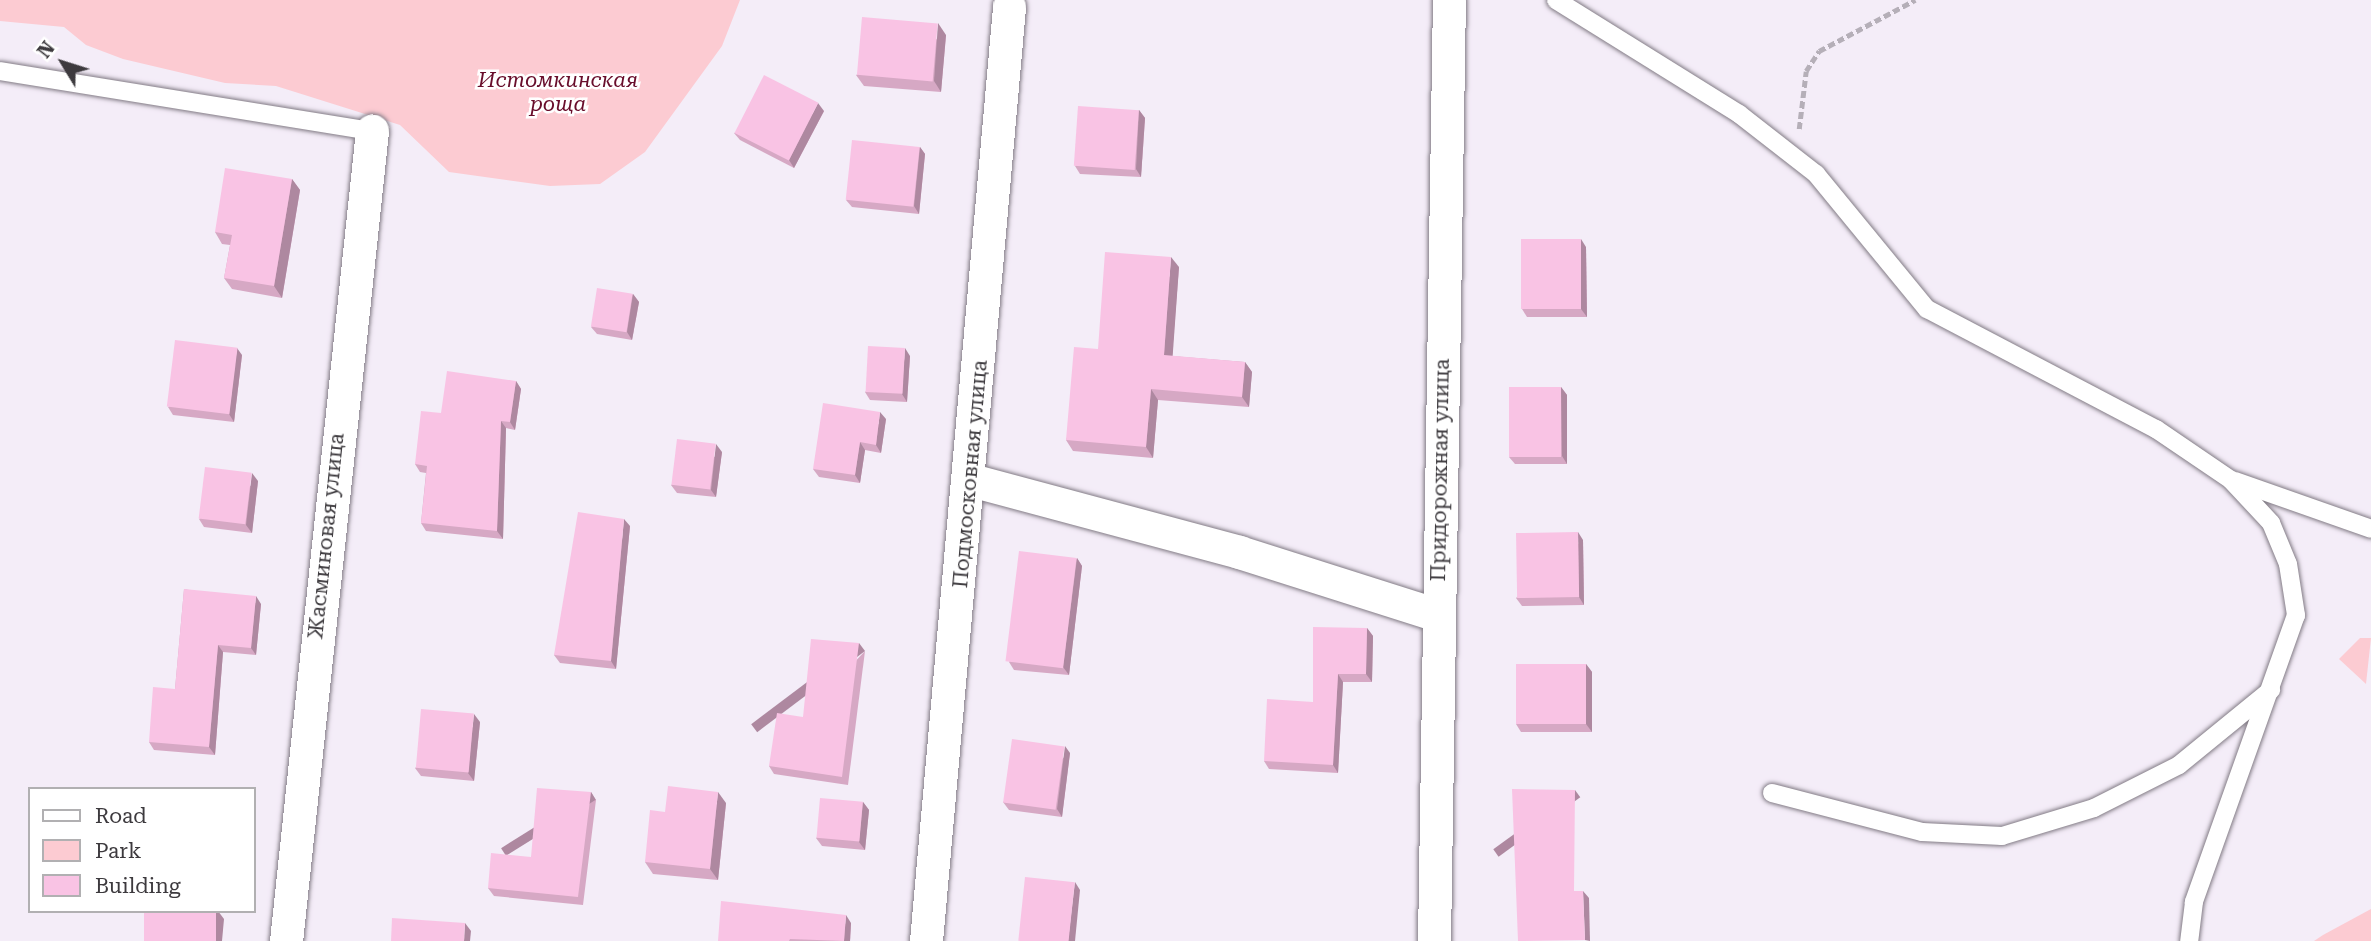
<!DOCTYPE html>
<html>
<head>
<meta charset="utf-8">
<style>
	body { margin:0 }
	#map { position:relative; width:2371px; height:941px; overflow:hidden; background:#f4edf8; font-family:"Roboto Serif",serif }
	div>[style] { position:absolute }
	.green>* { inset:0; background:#fccbd2 }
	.path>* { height:4.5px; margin-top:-2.25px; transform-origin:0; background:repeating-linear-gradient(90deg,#b5afb8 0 7px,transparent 0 10.5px) }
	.roads { filter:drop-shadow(0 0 2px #827b85) drop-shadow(0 0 2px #827b85) }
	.service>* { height:18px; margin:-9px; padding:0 9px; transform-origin:9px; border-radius:9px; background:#fff }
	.minor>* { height:33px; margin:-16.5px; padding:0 16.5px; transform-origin:16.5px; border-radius:16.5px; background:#fff }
	.wall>* { inset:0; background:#d6a8c4 }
	.shaded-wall>* { inset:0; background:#ae88a0; transform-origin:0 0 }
	.building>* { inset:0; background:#f9c3e4; transform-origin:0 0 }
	span { translate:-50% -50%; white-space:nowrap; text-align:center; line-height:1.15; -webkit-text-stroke:5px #fff; paint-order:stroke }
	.park-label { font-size:21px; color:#680d2b; font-style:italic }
	.street-label { font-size:21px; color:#3d3a3e }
	.legend { position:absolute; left:28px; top:787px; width:228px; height:126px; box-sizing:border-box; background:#fff; border:2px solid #b1b0b2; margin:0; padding:9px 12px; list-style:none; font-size:21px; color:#3d3a3e }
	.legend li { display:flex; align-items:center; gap:14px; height:35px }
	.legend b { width:35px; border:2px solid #b1b0b2 }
	.north { position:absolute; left:28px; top:28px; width:70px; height:70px; -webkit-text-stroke:5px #fff; paint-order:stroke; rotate:308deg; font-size:19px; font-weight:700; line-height:28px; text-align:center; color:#3d3a3e }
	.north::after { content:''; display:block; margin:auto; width:24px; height:32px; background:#3d3a3e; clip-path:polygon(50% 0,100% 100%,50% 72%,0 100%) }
</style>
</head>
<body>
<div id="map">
	<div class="green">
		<div style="clip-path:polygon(0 0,740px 0,722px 46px,645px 152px,600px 184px,550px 186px,449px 172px,400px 125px,276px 86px,225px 83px,123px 59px,86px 45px,64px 27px,0 21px)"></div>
		<div style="clip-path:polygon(2360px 638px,2371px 638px,2366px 684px,2339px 659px)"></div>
		<div style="clip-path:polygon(2371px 909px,2371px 941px,2314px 941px,2323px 935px)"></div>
	</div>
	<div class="path">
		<div style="left:1799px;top:129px;width:58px;rotate:-83.1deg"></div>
		<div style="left:1806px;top:71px;width:24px;rotate:-57deg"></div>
		<div style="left:1819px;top:51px;width:109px;rotate:-28deg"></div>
	</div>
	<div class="roads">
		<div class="service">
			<div style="left:1556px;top:0;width:216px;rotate:31.9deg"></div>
			<div style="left:1739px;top:114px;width:98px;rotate:37.9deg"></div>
			<div style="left:1816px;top:174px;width:175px;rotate:50.6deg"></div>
			<div style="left:1927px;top:309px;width:259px;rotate:27.7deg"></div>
			<div style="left:2156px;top:429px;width:91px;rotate:34.2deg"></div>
			<div style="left:2231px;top:480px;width:59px;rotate:47.1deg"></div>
			<div style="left:2271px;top:523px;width:44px;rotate:67.5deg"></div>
			<div style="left:2288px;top:564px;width:52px;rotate:81.1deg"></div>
			<div style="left:2296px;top:615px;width:305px;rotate:109.6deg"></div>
			<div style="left:2194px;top:902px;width:39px;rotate:97deg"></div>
			<div style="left:0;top:71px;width:377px;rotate:9.2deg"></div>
			<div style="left:2235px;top:481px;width:144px;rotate:19.4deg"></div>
			<div style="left:1772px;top:793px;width:155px;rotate:14.6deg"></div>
			<div style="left:1922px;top:832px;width:80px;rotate:2.9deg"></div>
			<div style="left:2002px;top:836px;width:96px;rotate:-16.9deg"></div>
			<div style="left:2094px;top:808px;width:95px;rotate:-26.8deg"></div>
			<div style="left:2179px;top:765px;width:119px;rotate:-39.2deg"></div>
		</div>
		<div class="minor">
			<div style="left:971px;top:480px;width:278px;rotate:15deg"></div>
			<div style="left:1239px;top:552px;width:209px;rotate:17.6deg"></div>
			<div style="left:286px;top:941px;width:815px;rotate:-83.94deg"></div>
			<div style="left:926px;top:941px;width:938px;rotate:-84.92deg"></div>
			<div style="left:1434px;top:941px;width:941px;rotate:-89.09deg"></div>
		</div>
	</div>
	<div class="wall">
		<div style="clip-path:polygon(946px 35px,941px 92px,864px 86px,856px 75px)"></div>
		<div style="clip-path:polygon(1139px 110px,1145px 118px,1141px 177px,1080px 174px,1075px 166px)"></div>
		<div style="clip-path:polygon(824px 111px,794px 168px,740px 140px,734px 133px)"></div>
		<div style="clip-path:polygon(920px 147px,925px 154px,919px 214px,852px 207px,846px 200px)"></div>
		<div style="clip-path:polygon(292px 179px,300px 190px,282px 298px,232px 289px,224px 278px,230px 245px,222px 244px,215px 232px)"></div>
		<div style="clip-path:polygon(1586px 247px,1587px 317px,1527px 317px,1522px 309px)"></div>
		<div style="clip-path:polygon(1179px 267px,1172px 356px,1245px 362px,1252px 372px,1249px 407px,1158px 400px,1153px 458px,1073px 451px,1066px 440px,1098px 349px)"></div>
		<div style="clip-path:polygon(633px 294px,639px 302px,632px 340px,597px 334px,591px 327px)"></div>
		<div style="clip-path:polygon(242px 355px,234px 422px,173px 415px,168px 407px)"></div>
		<div style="clip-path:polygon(910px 356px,907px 402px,870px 400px,865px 392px)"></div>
		<div style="clip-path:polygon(516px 381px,521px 389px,515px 430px,506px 428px,503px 539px,426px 531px,421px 523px,426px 473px,420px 472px,415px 464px,441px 413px)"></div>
		<div style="clip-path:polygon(1561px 387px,1567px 395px,1567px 464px,1515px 464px,1509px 457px)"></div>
		<div style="clip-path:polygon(886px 419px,881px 453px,865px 450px,860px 483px,819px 477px,813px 469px)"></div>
		<div style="clip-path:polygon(722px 452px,716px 497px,677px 493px,671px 485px)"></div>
		<div style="clip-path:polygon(258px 481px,252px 533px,204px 527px,199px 519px)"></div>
		<div style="clip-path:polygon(630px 526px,616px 669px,560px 663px,554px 655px)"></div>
		<div style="clip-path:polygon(1583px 540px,1584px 605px,1522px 606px,1516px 598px)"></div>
		<div style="clip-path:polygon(1077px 558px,1082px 566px,1069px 675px,1014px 670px,1009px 662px)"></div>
		<div style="clip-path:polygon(184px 589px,261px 604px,256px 655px,223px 652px,215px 755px,154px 750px,149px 742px,175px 689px)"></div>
		<div style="clip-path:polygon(1367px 628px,1373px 636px,1372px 682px,1343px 682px,1338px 773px,1269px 769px,1264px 761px,1313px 702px)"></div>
		<div style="clip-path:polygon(865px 651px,848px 785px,774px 774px,769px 766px,803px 717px)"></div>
		<div style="clip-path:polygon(1586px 664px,1592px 672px,1592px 732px,1521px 732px,1516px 724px)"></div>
		<div style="clip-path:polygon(480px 722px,474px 781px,421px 776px,415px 768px)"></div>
		<div style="clip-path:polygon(1070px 753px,1062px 817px,1009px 810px,1003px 802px)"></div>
		<div style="clip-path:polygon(591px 792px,596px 800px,583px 905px,494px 896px,488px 888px,531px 857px)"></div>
		<div style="clip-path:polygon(863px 802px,869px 810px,865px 850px,822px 846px,816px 838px)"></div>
		<div style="clip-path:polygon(726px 803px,718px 880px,653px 874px,645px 862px,665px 812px)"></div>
		<div style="clip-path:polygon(851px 923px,850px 941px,718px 941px)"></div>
	</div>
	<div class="shaded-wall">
		<div style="clip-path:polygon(938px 23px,946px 35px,941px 92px,934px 81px)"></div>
		<div style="clip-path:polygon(818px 103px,824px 111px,794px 168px,789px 160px)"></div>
		<div style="clip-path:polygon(1139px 110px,1145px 118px,1141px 177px,1136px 169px)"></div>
		<div style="clip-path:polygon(920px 147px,925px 154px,919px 214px,914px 206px)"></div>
		<div style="clip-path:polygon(292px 179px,300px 190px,282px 298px,274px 286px)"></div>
		<div style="clip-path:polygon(1581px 239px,1586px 247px,1587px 317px,1581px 309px)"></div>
		<div style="clip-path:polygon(1171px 257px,1179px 267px,1172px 365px,1164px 355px)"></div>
		<div style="clip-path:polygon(633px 294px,639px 302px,632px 340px,627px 332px)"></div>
		<div style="clip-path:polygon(237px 348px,242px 355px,234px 422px,229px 414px)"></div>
		<div style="clip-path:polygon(905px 348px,910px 356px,907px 402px,902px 394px)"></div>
		<div style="clip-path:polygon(1245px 362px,1252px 372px,1249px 407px,1242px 397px)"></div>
		<div style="clip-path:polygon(516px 381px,521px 389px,515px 430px,510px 422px)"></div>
		<div style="clip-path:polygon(1561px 387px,1567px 395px,1567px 464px,1562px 456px)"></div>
		<div style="clip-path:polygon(1151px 389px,1158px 400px,1153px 458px,1146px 447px)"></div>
		<div style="clip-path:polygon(880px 412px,886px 419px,881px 453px,876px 445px)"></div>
		<div style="clip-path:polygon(501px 421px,506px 428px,503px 539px,497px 531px)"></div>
		<div style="clip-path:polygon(860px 442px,865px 450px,860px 483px,855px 475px)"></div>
		<div style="clip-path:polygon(716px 444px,722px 452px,716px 497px,711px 490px)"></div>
		<div style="clip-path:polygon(252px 473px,258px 481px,252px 533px,246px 525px)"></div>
		<div style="clip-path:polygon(624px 519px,630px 526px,616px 669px,611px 661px)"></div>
		<div style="clip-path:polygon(1578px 532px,1583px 540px,1584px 605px,1579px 597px)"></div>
		<div style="clip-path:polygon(1077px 558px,1082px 566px,1069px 675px,1063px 667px)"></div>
		<div style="clip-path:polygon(256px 596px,261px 604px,256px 655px,251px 648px)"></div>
		<div style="clip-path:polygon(1367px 628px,1373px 636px,1372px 682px,1366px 674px)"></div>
		<div style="left:859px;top:643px;width:10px;height:135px;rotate:53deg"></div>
		<div style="clip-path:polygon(218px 645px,223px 652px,215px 755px,209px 747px)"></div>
		<div style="clip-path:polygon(1586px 664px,1592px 672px,1592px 732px,1586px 724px)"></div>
		<div style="clip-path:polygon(1338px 674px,1343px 682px,1338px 773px,1333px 765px)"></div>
		<div style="clip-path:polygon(474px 714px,480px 722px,474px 781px,468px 773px)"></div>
		<div style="clip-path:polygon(1065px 746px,1070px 753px,1062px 817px,1057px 809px)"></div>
		<div style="left:1575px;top:790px;width:9px;height:101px;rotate:54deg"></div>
		<div style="left:591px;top:792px;width:9px;height:106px;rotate:58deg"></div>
		<div style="clip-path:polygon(718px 792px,726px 803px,718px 880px,710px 869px)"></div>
		<div style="clip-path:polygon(863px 802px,869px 810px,865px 850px,859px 842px)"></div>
		<div style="clip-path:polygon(1075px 882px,1080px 890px,1075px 941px,1068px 941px)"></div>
		<div style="clip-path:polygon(1583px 891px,1589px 898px,1590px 941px,1585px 940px)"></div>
		<div style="clip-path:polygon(216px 911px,218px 911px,224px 919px,222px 941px,213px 941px)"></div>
		<div style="clip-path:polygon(846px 915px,851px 923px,850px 941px,844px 941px)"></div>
		<div style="clip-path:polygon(465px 923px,471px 931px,470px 941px,464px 941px)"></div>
	</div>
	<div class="building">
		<div style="left:862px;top:17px;width:76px;height:58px;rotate:5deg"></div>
		<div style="left:764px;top:75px;width:61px;height:65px;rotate:27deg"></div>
		<div style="left:1078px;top:106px;width:61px;height:60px;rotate:4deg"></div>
		<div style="left:852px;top:140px;width:68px;height:60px;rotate:6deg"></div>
		<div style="clip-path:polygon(225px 168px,292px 179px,274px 286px,224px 278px,232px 235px,215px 232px)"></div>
		<div style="left:1581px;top:239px;width:70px;height:60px;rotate:90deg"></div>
		<div style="clip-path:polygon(1105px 252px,1171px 257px,1164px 355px,1245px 362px,1242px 397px,1151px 389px,1146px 447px,1066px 440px,1074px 347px,1098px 349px)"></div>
		<div style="left:597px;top:288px;width:36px;height:39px;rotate:9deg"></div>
		<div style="left:175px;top:340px;width:63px;height:67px;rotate:7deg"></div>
		<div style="left:868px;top:346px;width:37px;height:46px;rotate:3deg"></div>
		<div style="clip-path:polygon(447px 371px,516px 381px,510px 422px,501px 421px,497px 531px,421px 523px,427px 466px,415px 464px,421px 411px,441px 413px)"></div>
		<div style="left:1509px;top:387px;width:52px;height:70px"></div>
		<div style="clip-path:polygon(823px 403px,880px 412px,876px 445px,860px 442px,855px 475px,813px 469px)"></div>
		<div style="left:677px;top:439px;width:39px;height:46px;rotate:7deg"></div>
		<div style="left:205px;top:467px;width:47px;height:52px;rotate:7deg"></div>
		<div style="clip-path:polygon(578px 512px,624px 519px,611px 661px,554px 655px)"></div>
		<div style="left:1578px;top:532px;width:65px;height:62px;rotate:89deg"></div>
		<div style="left:1019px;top:551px;width:58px;height:111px;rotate:7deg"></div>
		<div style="clip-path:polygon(184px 589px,256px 596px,251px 648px,218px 645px,209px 747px,149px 742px,153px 687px,175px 689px)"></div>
		<div style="clip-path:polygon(1313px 627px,1367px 628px,1366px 674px,1338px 674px,1333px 765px,1264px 761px,1267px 699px,1313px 702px)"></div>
		<div style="clip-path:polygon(811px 639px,859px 643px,842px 777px,769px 766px,777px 713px,803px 717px)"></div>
		<div style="left:1586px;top:664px;width:60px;height:70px;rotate:90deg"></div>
		<div style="left:421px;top:709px;width:53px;height:59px;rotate:5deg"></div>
		<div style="left:1012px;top:739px;width:53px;height:64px;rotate:8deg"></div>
		<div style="clip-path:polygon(668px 786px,718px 792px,710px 869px,645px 862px,650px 810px,665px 812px)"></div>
		<div style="clip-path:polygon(537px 788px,591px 792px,578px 897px,488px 888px,491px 853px,531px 857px)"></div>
		<div style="clip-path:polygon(1512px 789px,1575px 790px,1574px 891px,1583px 891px,1585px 940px,1518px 941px)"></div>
		<div style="left:820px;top:798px;width:43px;height:40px;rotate:5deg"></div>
		<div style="left:1025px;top:877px;width:50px;height:64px;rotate:6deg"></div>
		<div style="clip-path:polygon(721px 901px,846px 915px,844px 941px,790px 939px,789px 941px,718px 941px)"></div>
		<div style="left:144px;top:911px;width:72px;height:30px"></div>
		<div style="clip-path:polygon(392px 918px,465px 923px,464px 941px,391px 941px)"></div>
	</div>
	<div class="park-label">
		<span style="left:558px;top:92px">Истомкинская<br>роща</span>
	</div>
	<div class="street-label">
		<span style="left:1440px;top:470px;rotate:-89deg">Придорожная улица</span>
		<span style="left:970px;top:474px;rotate:-85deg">Подмосковная улица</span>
		<span style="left:326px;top:536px;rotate:-84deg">Жасминовая улица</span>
	</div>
	<ul class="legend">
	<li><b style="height:9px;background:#fff"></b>Road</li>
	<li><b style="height:19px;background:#fccbd2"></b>Park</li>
	<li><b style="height:19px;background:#f9c3e4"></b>Building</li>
	</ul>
	<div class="north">N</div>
</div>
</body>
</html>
